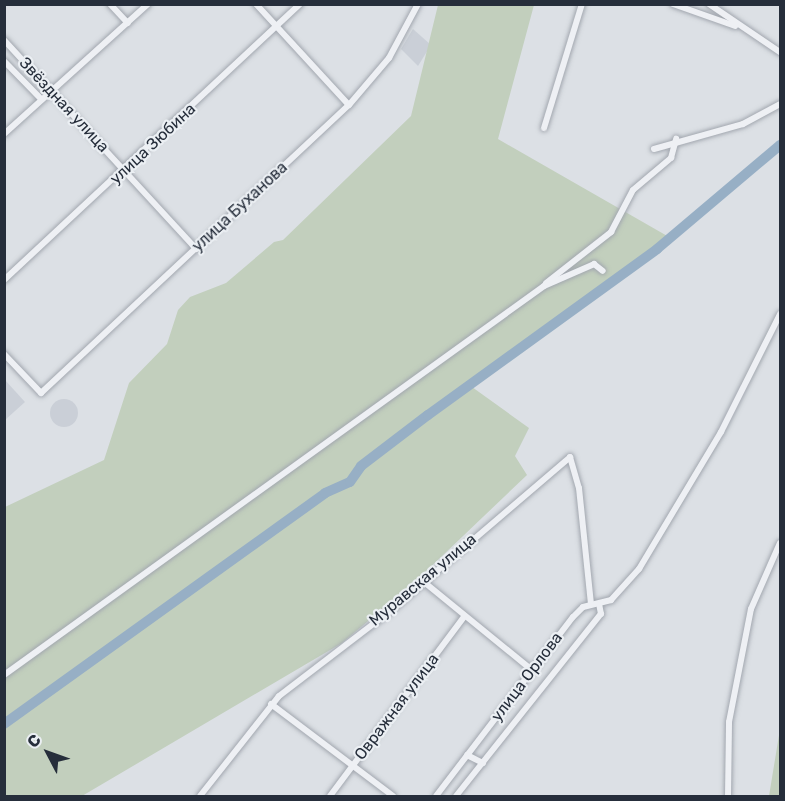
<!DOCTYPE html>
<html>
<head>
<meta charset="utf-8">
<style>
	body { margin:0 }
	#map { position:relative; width:785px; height:801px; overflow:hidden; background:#dce0e5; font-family:Rubik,sans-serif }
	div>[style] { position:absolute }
	.built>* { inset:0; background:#cacfd7 }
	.round { border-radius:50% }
	.green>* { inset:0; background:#c2cfbd }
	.river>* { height:10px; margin:-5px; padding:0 5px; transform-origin:5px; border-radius:5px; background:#97afc5 }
	.roads { filter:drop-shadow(0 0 2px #a2a7af) drop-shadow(0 0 2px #a2a7af) }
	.street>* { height:6px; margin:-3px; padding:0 3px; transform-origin:3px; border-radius:3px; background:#eef0f4 }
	span { translate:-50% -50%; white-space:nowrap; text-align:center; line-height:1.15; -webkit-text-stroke:4.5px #ebeff3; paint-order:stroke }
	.street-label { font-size:16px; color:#262e3b }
	.frame { position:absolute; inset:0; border:6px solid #262e3b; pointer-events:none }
	.north { position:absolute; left:18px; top:723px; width:60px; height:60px; -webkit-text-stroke:4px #ebeff3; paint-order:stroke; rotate:311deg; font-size:16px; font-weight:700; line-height:24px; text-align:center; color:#262e3b }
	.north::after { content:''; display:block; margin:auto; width:21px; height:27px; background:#262e3b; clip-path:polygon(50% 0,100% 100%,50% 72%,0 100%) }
</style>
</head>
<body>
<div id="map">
	<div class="built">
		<div style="clip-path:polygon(413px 29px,431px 45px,418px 66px,401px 49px)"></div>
		<div style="clip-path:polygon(5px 380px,25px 402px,5px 420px)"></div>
		<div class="round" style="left:50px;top:399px;width:28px;height:28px"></div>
	</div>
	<div class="green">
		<div style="clip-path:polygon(438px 5px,534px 5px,498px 139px,669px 237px,472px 387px,529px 428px,515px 456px,527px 475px,419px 578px,342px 643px,82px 796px,5px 796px,5px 507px,104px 460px,129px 383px,167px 344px,178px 310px,190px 297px,226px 283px,274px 242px,283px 240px,411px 116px)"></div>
		<div style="clip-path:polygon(780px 729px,780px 796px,769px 796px)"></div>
	</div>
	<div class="river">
		<div style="left:4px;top:724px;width:395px;rotate:-35.7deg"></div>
		<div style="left:325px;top:493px;width:27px;rotate:-24deg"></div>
		<div style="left:350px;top:482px;width:19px;rotate:-55deg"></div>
		<div style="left:361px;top:466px;width:84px;rotate:-37.3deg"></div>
		<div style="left:428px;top:415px;width:283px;rotate:-35.9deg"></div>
		<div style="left:657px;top:249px;width:161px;rotate:-40.2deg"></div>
	</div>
	<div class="roads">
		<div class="street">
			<div style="left:110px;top:4px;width:26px;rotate:47deg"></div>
			<div style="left:256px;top:4px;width:137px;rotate:47.4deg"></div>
			<div style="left:673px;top:4px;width:66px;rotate:19.5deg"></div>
			<div style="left:709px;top:4px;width:86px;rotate:34.1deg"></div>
			<div style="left:4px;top:40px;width:284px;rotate:47.4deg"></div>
			<div style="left:4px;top:61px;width:54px;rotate:45.7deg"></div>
			<div style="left:544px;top:128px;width:130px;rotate:-73deg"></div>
			<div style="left:4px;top:134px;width:194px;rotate:-42.1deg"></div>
			<div style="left:654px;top:149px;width:92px;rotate:-15.7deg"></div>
			<div style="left:743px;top:124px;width:42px;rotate:-28.4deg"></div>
			<div style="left:4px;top:280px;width:405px;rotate:-43deg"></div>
			<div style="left:546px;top:283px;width:83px;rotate:-38.1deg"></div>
			<div style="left:611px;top:232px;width:47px;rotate:-62.4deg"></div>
			<div style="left:633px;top:190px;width:50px;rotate:-40.1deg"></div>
			<div style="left:671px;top:158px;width:20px;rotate:-75deg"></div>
			<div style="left:4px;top:354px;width:54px;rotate:46.5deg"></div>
			<div style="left:41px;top:393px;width:422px;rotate:-43.1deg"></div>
			<div style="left:349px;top:105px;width:62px;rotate:-49.6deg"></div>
			<div style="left:389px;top:58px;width:61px;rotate:-61.8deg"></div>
			<div style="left:424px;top:582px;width:139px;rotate:39.2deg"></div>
			<div style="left:4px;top:675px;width:666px;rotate:-35.77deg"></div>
			<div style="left:544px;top:286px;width:55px;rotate:-23.7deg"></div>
			<div style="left:594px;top:264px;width:11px;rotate:38deg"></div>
			<div style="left:271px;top:704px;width:153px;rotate:37deg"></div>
			<div style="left:467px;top:755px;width:18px;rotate:27deg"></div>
			<div style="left:200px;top:796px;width:127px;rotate:-51.7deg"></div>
			<div style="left:279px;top:696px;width:140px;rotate:-37.4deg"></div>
			<div style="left:390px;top:611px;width:237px;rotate:-40.5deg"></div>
			<div style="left:570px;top:457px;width:32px;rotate:74deg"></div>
			<div style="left:579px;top:488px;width:117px;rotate:84.1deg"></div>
			<div style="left:330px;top:796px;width:224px;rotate:-53.2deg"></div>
			<div style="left:436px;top:796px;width:225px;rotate:-52.6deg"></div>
			<div style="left:573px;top:617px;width:14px;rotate:-45deg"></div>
			<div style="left:583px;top:607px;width:29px;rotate:-14deg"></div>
			<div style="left:611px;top:600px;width:42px;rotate:-47.9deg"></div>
			<div style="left:639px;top:569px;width:160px;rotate:-59.1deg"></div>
			<div style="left:721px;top:432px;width:132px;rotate:-63.4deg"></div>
			<div style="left:456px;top:796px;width:233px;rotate:-51.5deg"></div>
			<div style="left:601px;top:614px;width:10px;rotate:-101deg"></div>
			<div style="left:728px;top:796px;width:74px;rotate:-89.2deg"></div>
			<div style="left:729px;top:722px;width:115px;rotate:-79deg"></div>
			<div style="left:751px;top:609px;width:72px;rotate:-66.3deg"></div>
		</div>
	</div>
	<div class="street-label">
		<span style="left:64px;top:105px;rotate:47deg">Звёздная улица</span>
		<span style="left:153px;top:144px;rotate:-43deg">улица Зюбина</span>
		<span style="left:240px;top:207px;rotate:-43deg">улица Буханова</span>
		<span style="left:423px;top:580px;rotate:-40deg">Муравская улица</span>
		<span style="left:527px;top:677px;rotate:-53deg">улица Орлова</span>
		<span style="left:397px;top:707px;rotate:-53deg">Овражная улица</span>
	</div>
	<div class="frame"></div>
	<div class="north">С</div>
</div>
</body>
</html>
